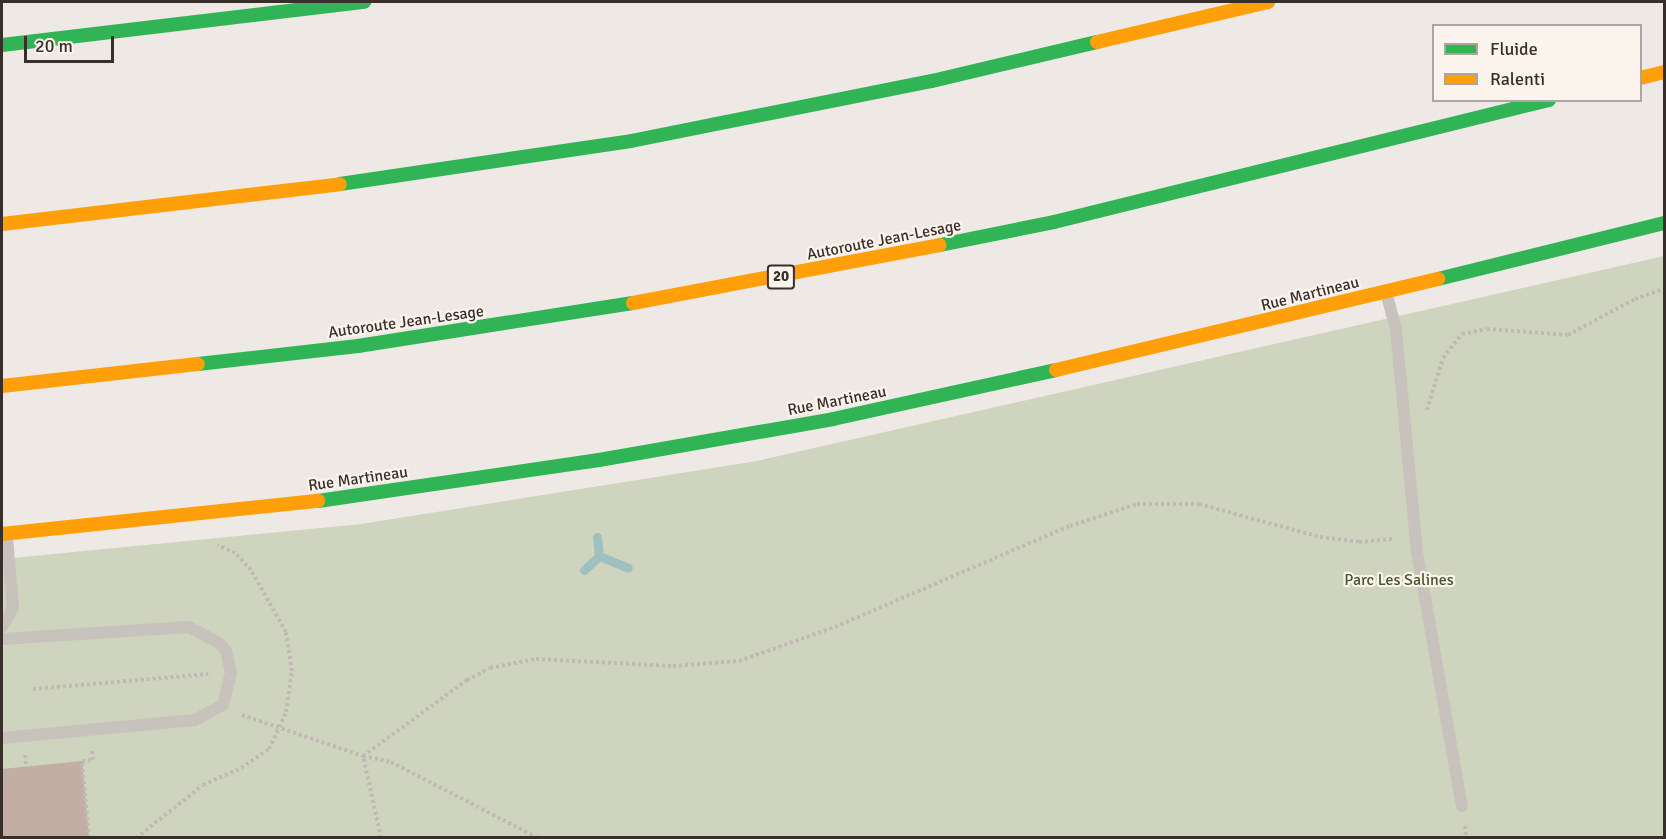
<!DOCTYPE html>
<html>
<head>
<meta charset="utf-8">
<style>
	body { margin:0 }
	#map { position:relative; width:1666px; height:839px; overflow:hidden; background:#eee9e4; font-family:Signika,sans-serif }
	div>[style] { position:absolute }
	.green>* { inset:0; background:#cfd4be }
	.stream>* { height:9px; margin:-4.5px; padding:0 4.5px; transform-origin:4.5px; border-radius:4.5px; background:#9fc0c0 }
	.building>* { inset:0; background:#c2aea5 }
	.path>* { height:4px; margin-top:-2px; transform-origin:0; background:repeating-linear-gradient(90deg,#c1bab4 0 3px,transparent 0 6px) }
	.lane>* { height:12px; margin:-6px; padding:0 6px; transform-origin:6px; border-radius:6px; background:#c8c2bc }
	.fast>* { height:14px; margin:-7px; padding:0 7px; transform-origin:7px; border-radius:7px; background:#30b455 }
	.slow>* { height:14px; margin:-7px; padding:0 7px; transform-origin:7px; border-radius:7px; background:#ff9f0a }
	span { translate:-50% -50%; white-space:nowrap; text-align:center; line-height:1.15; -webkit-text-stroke:4.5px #fbf4ec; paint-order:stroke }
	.shield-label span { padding:2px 4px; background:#fbf4ec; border:2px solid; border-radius:4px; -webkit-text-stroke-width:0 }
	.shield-label { font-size:15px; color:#392f2a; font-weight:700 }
	.street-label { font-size:16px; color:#392f2a }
	.park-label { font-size:16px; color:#47582d }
	.frame { position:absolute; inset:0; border:3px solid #392f2a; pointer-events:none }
	.legend { position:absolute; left:1432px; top:24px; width:210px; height:78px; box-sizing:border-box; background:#fbf4ec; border:2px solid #ada59e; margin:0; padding:8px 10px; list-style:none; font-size:18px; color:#392f2a }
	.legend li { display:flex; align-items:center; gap:12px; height:30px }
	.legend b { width:30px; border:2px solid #ada59e }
	.scale { position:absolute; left:24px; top:36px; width:90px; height:27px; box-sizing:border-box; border:3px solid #392f2a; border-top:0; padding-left:8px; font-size:18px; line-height:21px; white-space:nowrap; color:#392f2a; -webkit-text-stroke:4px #fbf4ec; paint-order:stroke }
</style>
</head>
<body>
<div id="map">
	<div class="green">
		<div style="clip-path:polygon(1664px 256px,1664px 837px,2px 837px,2px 559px,361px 524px,757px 461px)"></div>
	</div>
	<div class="stream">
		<div style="left:597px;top:537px;width:19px;rotate:84deg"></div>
		<div style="left:584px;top:570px;width:21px;rotate:-43deg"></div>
		<div style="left:599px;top:556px;width:31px;rotate:22deg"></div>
	</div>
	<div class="building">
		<div style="clip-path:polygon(82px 761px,89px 837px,2px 837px,2px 769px)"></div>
	</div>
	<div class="path">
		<div style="left:1427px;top:410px;width:54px;rotate:-72.9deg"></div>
		<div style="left:1443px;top:358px;width:31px;rotate:-52deg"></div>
		<div style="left:1462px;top:334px;width:25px;rotate:-11deg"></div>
		<div style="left:1487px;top:329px;width:81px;rotate:4.2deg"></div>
		<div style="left:1568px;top:335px;width:76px;rotate:-28.2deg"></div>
		<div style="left:1635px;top:299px;width:31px;rotate:-19deg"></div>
		<div style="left:33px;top:689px;width:176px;rotate:-4.9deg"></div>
		<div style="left:242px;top:715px;width:128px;rotate:18.7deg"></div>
		<div style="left:363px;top:756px;width:129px;rotate:-36.2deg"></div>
		<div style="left:467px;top:680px;width:26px;rotate:-28deg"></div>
		<div style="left:490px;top:668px;width:47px;rotate:-11.1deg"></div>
		<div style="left:536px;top:659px;width:137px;rotate:2.9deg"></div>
		<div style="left:673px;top:666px;width:66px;rotate:-4.3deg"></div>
		<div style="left:739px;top:661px;width:102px;rotate:-19.5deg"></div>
		<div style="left:835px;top:627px;width:256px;rotate:-23.3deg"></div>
		<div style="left:1070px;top:526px;width:71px;rotate:-18.2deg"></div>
		<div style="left:1137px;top:504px;width:62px"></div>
		<div style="left:1199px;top:504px;width:125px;rotate:15.3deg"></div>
		<div style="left:1320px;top:537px;width:39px;rotate:7deg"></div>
		<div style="left:1359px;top:542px;width:36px;rotate:-5deg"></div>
		<div style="left:25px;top:755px;width:11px;rotate:85deg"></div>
		<div style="left:1465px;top:826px;width:12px;rotate:85deg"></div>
		<div style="left:89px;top:838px;width:77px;rotate:-95.2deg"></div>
		<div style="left:82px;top:761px;width:11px;rotate:-5deg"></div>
		<div style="left:93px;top:760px;width:10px;rotate:-96deg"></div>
		<div style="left:136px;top:838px;width:85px;rotate:-38.3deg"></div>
		<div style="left:203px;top:785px;width:42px;rotate:-24.1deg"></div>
		<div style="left:241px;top:768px;width:34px;rotate:-34deg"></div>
		<div style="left:269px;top:749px;width:41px;rotate:-65.3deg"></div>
		<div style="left:286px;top:712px;width:41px;rotate:-81.7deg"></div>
		<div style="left:292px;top:671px;width:39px;rotate:-99deg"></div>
		<div style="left:286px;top:632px;width:71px;rotate:-119.4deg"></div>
		<div style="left:251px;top:570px;width:23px;rotate:-133deg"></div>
		<div style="left:235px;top:553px;width:19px;rotate:-155deg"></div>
		<div style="left:381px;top:838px;width:84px;rotate:-102.4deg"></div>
		<div style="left:363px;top:756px;width:29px;rotate:12deg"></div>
		<div style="left:391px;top:762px;width:165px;rotate:27.3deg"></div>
	</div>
	<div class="lane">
		<div style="left:1386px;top:292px;width:39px;rotate:75deg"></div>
		<div style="left:1396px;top:330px;width:223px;rotate:84.6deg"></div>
		<div style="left:1417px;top:552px;width:258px;rotate:80deg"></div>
		<div style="left:2px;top:627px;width:22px;rotate:-60deg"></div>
		<div style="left:13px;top:608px;width:72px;rotate:-94.8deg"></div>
		<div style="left:2px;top:639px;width:187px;rotate:-3.7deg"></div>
		<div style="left:189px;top:627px;width:34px;rotate:28deg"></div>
		<div style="left:219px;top:643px;width:11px;rotate:49deg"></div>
		<div style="left:226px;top:651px;width:23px;rotate:77deg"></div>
		<div style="left:231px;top:673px;width:33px;rotate:104deg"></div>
		<div style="left:223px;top:705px;width:32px;rotate:152deg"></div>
		<div style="left:195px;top:720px;width:194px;rotate:174.7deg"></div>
	</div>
	<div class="fast">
		<div style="left:2px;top:45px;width:365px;rotate:-6.8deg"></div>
		<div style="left:340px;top:184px;width:294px;rotate:-8.4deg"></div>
		<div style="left:631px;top:141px;width:307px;rotate:-11.3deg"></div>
		<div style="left:932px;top:81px;width:170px;rotate:-13.3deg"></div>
		<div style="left:940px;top:245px;width:116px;rotate:-11.4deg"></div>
		<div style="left:1054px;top:222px;width:510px;rotate:-13.85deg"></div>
		<div style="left:1438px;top:279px;width:233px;rotate:-13.9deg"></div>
		<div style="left:198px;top:364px;width:161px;rotate:-6.4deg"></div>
		<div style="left:358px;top:346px;width:278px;rotate:-8.9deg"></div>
		<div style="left:318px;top:501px;width:284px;rotate:-8.3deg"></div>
		<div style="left:599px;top:460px;width:238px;rotate:-9.9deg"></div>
		<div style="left:833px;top:419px;width:228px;rotate:-12.4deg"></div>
	</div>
	<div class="slow">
		<div style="left:1097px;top:42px;width:176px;rotate:-13.2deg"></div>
		<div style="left:1640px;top:78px;width:25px;rotate:-14deg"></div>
		<div style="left:2px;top:224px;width:340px;rotate:-6.7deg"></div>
		<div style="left:633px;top:303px;width:312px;rotate:-10.7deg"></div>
		<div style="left:1056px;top:370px;width:393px;rotate:-13.4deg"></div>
		<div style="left:2px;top:386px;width:197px;rotate:-6.4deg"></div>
		<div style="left:2px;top:534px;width:318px;rotate:-6deg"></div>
	</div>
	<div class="shield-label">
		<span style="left:781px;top:277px">20</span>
	</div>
	<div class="street-label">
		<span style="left:884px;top:240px;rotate:-11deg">Autoroute Jean-Lesage</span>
		<span style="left:1310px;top:294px;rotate:-14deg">Rue Martineau</span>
		<span style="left:406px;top:322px;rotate:-8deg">Autoroute Jean-Lesage</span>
		<span style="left:837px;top:401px;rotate:-11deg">Rue Martineau</span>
		<span style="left:358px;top:479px;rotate:-8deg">Rue Martineau</span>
	</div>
	<div class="park-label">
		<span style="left:1399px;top:580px">Parc Les Salines</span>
	</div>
	<div class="frame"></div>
	<ul class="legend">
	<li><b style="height:8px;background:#30b455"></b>Fluide</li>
	<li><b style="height:8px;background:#ff9f0a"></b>Ralenti</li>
	</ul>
	<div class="scale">20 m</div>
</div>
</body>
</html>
